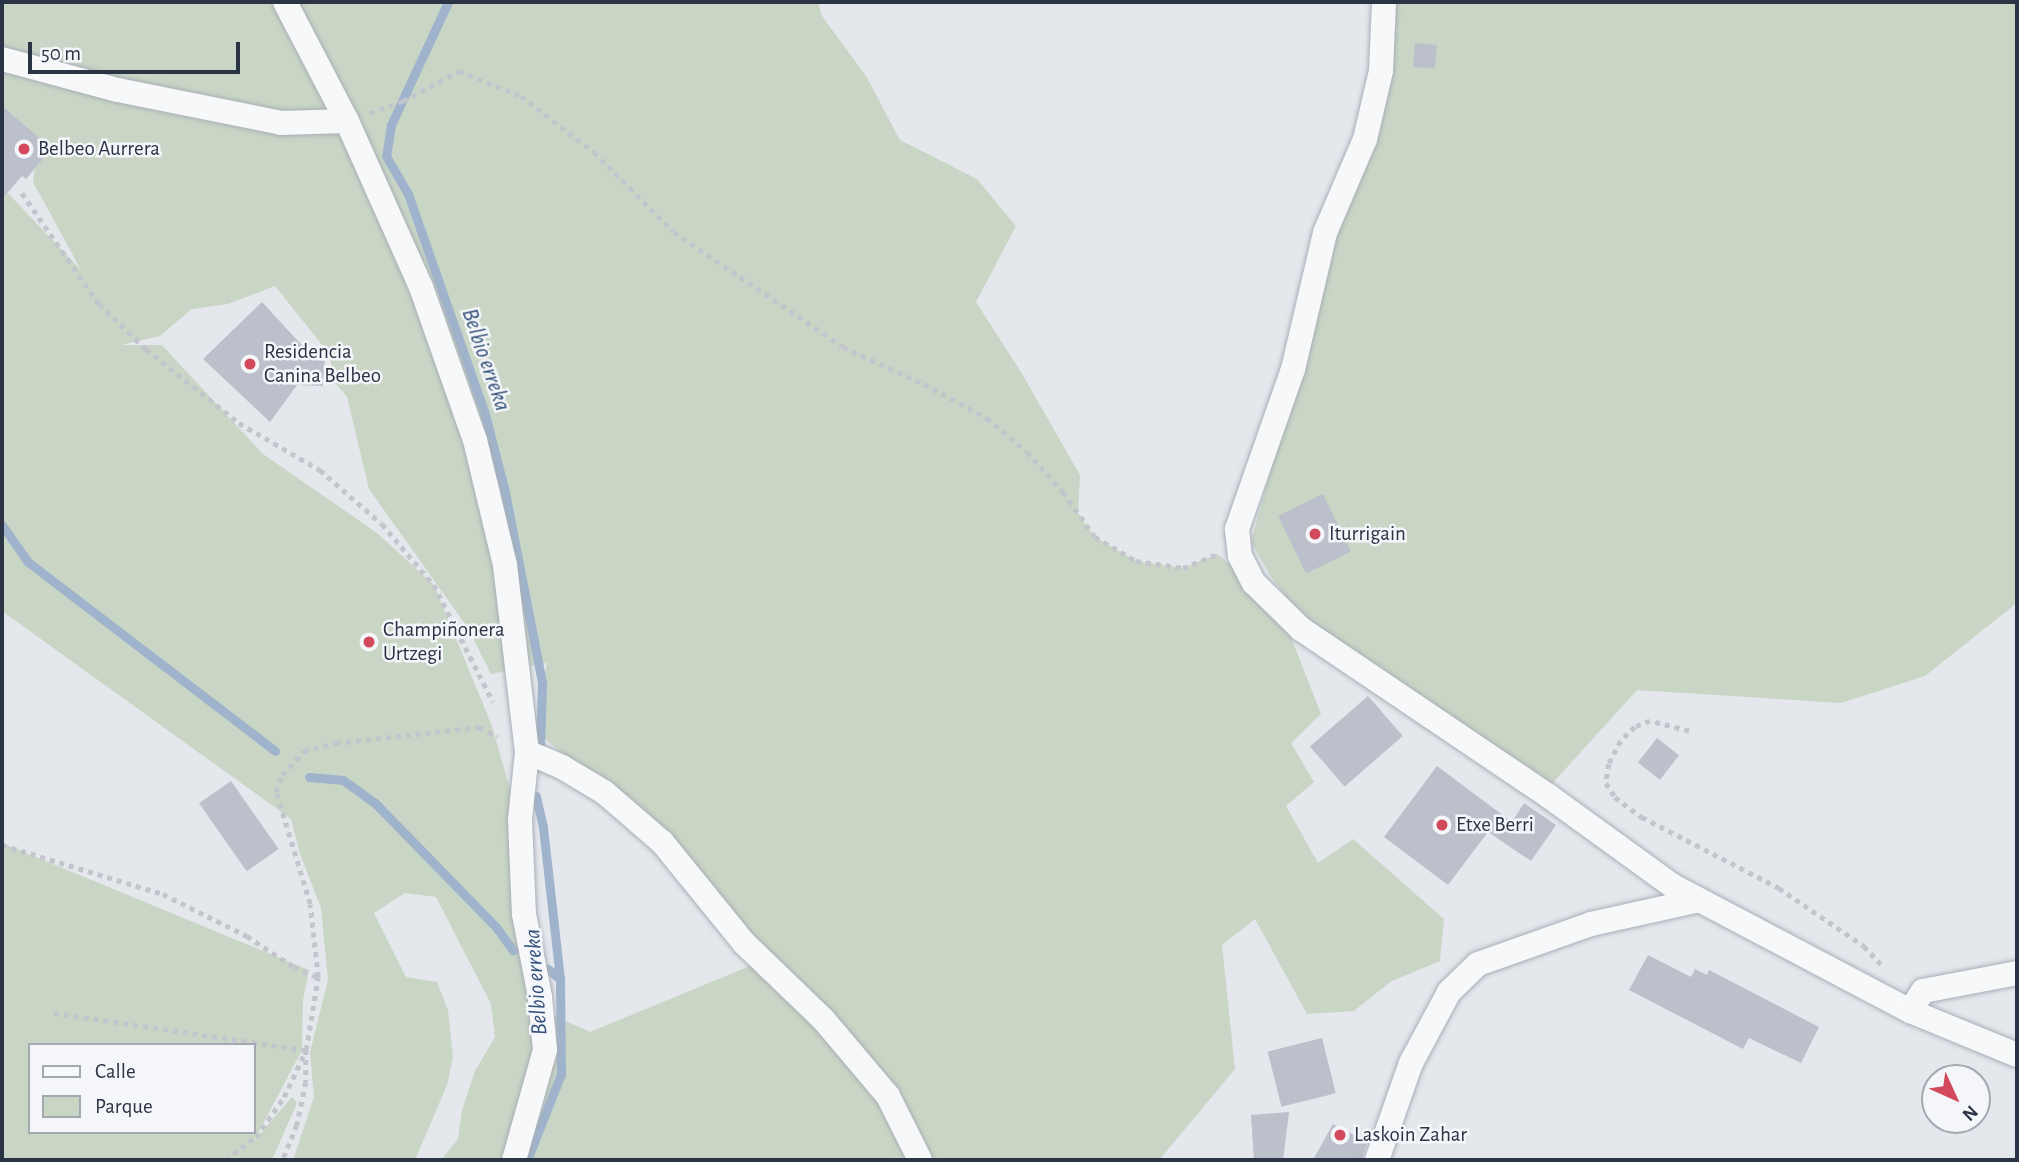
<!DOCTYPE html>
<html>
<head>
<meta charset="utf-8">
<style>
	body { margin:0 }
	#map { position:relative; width:2019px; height:1162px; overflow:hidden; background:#e4e7ec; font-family:"Alegreya Sans",sans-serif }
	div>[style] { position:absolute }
	.green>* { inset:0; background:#c9d6c5 }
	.stream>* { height:9px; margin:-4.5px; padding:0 4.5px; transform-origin:4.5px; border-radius:4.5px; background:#9fb4cc }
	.building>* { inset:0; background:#bbc0ca; transform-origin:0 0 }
	.path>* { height:4.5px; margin-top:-2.25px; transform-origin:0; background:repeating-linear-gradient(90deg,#c2c5cb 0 5px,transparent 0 10px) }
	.roads { filter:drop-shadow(0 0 2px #a9aeb7) drop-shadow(0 0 2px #a9aeb7) }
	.street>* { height:24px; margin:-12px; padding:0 12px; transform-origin:12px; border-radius:12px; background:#f7f8fa }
	.dots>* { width:19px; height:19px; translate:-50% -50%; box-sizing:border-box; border:4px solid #f4f6f9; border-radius:50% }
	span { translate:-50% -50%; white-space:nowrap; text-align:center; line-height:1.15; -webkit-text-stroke:5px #f4f6f9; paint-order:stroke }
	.poi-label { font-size:21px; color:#2b3445 }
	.left { translate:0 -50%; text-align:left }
	.water-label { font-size:23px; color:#34527a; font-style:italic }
	.frame { position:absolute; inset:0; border:4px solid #2b3445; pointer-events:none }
	.legend { position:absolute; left:28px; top:1043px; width:228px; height:91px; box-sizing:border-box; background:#f4f6f9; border:2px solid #a4a8b1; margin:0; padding:9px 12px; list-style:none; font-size:21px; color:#2b3445 }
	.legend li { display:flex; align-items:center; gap:14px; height:35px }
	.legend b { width:35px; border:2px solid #a4a8b1 }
	.north { position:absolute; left:1921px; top:1064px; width:70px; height:70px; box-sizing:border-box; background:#f4f6f9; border:2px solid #a4a8b1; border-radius:50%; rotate:135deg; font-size:19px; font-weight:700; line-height:28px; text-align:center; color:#2b3445 }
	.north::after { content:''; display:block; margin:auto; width:24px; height:32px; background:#d1495b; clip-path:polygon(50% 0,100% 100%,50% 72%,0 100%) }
	.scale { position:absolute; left:28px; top:42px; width:212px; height:32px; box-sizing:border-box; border:4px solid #2b3445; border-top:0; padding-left:9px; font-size:21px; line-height:24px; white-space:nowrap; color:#2b3445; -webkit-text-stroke:5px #f4f6f9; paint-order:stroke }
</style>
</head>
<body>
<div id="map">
	<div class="green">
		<div style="clip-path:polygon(evenodd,2px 2px,818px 2px,822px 16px,866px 76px,900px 140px,977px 179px,1016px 226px,976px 302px,1021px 372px,1080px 475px,1078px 513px,1095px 537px,1136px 561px,1183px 568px,1217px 554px,1237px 570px,1287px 627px,1321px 714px,1291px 743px,1314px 782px,1286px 806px,1318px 863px,1353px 839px,1444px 919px,1440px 961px,1390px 982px,1354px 1011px,1307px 1014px,1255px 919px,1222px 945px,1235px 1069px,1159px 1160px,441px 1160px,458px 1139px,462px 1110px,475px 1071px,495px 1037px,491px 1004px,436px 897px,405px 893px,374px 913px,406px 977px,437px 982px,448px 1010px,453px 1057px,447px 1085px,415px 1160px,293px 1160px,314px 1097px,310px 1052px,328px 980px,321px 908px,300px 854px,291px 819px,2px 611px,2px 187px,81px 270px,33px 182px,35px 167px,2px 107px,2px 2px,275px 286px,330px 355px,333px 380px,347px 397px,369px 489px,468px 628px,491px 674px,547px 663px,534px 730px,577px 765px,762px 961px,590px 1032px,535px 1007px,511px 793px,492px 726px,434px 585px,377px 533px,263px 454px,162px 345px,121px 345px,160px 336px,192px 309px,228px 304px,275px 286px)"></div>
		<div style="clip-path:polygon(1384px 2px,2017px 2px,2017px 603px,1925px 676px,1841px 703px,1637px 690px,1551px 785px,1298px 612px,1271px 577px,1251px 542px,1381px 71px)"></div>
		<div style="clip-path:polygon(evenodd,2px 843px,309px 970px,303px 1000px,302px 1050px,254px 1141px,292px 1097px,297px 1103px,272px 1160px,2px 1160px,2px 843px,30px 1045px,254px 1045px,254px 1132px,30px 1132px,30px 1045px)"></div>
	</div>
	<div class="stream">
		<div style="left:448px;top:2px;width:136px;rotate:114.9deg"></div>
		<div style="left:391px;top:125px;width:31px;rotate:99deg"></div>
		<div style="left:386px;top:156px;width:44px;rotate:59.9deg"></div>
		<div style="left:408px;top:194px;width:233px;rotate:70.7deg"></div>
		<div style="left:485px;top:414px;width:81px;rotate:75.6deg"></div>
		<div style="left:505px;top:492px;width:195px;rotate:79deg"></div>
		<div style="left:542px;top:683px;width:66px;rotate:91.7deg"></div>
		<div style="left:2px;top:525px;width:45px;rotate:54.9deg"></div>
		<div style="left:28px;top:562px;width:311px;rotate:37.4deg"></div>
		<div style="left:309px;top:777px;width:34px;rotate:5deg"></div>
		<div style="left:343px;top:780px;width:39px;rotate:36deg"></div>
		<div style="left:375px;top:803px;width:173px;rotate:45.7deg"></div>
		<div style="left:496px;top:927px;width:29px;rotate:54deg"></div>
		<div style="left:548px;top:969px;width:16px;rotate:40deg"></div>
		<div style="left:527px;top:1160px;width:92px;rotate:-68.4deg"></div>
		<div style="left:561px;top:1074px;width:95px;rotate:-90.6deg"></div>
		<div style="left:560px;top:979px;width:153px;rotate:-96.4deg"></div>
		<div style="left:543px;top:827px;width:32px;rotate:-103deg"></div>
	</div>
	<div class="building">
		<div style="left:1415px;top:43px;width:22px;height:24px;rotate:5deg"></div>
		<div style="clip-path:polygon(2px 106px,49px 146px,44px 151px,47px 154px,26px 179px,22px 176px,2px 199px)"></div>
		<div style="clip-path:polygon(262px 302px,310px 354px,325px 355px,323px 386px,297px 385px,270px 422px,203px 359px)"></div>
		<div style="left:1323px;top:494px;width:64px;height:50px;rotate:64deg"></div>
		<div style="left:1368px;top:696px;width:53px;height:77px;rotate:49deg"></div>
		<div style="left:1657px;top:738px;width:28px;height:31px;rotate:38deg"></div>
		<div style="clip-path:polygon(1437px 766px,1512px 822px,1524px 803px,1556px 825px,1531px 861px,1488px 832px,1448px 885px,1384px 837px)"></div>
		<div style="left:231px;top:781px;width:83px;height:39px;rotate:55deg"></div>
		<div style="clip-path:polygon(1648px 955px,1691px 977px,1695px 969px,1707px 975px,1709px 970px,1819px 1027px,1801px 1063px,1749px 1038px,1743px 1049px,1629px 990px)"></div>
		<div style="left:1322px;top:1038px;width:57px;height:56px;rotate:76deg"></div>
		<div style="clip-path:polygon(1289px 1112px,1283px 1160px,1254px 1160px,1251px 1115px)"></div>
		<div style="clip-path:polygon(1333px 1124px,1367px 1142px,1362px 1160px,1313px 1160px)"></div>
	</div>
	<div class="path">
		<div style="left:370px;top:113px;width:35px;rotate:-20deg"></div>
		<div style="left:403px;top:101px;width:64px;rotate:-28.2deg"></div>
		<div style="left:459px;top:71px;width:67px;rotate:22deg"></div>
		<div style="left:521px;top:96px;width:92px;rotate:37.5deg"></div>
		<div style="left:594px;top:152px;width:113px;rotate:45deg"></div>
		<div style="left:674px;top:232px;width:204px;rotate:34.2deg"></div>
		<div style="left:843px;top:347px;width:89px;rotate:24.6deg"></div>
		<div style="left:924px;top:384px;width:72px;rotate:28.4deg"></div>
		<div style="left:987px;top:418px;width:52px;rotate:40.4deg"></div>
		<div style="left:1027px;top:452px;width:54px;rotate:48deg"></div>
		<div style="left:1063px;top:492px;width:55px;rotate:54.6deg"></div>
		<div style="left:1095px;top:537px;width:48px;rotate:30.3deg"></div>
		<div style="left:1136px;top:561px;width:48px;rotate:8.5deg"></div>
		<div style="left:1183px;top:568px;width:35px;rotate:-22deg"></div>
		<div style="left:22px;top:193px;width:135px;rotate:55.3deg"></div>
		<div style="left:99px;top:304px;width:65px;rotate:43.8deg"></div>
		<div style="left:146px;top:349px;width:119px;rotate:38.5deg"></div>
		<div style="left:239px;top:423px;width:94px;rotate:30.1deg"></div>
		<div style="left:320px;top:470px;width:82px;rotate:41.1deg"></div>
		<div style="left:382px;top:524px;width:80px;rotate:49.6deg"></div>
		<div style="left:434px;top:585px;width:131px;rotate:63.2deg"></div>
		<div style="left:1689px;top:731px;width:40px;rotate:-165.6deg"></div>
		<div style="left:1650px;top:721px;width:16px;rotate:158deg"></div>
		<div style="left:1635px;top:727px;width:20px;rotate:135deg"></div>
		<div style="left:1621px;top:741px;width:26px;rotate:118deg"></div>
		<div style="left:1609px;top:764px;width:19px;rotate:99deg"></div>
		<div style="left:1606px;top:783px;width:17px;rotate:57deg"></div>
		<div style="left:1615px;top:797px;width:34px;rotate:37deg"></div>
		<div style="left:1642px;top:817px;width:154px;rotate:27.4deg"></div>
		<div style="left:1779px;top:888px;width:103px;rotate:34.3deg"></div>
		<div style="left:1864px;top:946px;width:25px;rotate:47deg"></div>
		<div style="left:2px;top:845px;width:168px;rotate:16.9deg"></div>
		<div style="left:163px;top:894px;width:94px;rotate:26.6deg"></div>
		<div style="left:247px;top:936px;width:56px;rotate:33.4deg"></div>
		<div style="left:294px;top:967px;width:26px;rotate:23deg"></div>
		<div style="left:54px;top:1013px;width:255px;rotate:8.4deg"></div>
		<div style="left:306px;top:1050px;width:32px;rotate:90deg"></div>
		<div style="left:306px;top:1082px;width:44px;rotate:101.8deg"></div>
		<div style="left:297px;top:1125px;width:38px;rotate:112deg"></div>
		<div style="left:225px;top:1160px;width:39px;rotate:-37deg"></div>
		<div style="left:256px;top:1137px;width:49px;rotate:-55deg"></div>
		<div style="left:284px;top:1097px;width:52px;rotate:-64.9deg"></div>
		<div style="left:306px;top:1050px;width:74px;rotate:-80.7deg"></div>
		<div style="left:318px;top:977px;width:73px;rotate:-96.3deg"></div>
		<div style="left:310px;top:904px;width:117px;rotate:-106.9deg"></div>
		<div style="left:276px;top:792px;width:18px;rotate:-71deg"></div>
		<div style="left:282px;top:775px;width:33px;rotate:-47deg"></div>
		<div style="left:304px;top:751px;width:33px;rotate:-14deg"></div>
		<div style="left:336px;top:743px;width:144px;rotate:-6.4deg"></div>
		<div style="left:479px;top:727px;width:21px;rotate:28deg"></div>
	</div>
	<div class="roads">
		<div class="street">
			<div style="left:285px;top:2px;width:134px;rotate:62.5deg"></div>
			<div style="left:347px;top:121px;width:182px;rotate:66deg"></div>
			<div style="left:421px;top:287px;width:162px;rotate:70.6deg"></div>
			<div style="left:475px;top:440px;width:129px;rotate:76.5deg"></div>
			<div style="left:505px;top:565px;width:188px;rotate:83.3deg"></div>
			<div style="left:527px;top:752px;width:68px;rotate:95.9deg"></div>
			<div style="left:520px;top:820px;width:94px;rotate:87.6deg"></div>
			<div style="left:524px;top:914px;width:85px;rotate:79.1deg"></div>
			<div style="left:540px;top:997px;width:53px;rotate:84.6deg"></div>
			<div style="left:545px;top:1050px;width:114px;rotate:105.7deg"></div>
			<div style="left:1384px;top:2px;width:69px;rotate:92.5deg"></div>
			<div style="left:1381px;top:71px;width:70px;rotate:103.2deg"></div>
			<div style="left:1365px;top:139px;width:102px;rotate:113.1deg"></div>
			<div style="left:1325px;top:233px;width:140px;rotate:103.2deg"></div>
			<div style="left:1293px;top:369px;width:170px;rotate:109.3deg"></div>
			<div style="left:1237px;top:529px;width:27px;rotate:84deg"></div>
			<div style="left:1240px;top:556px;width:30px;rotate:63deg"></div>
			<div style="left:1254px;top:583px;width:66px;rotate:44.4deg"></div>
			<div style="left:1301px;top:629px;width:300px;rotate:34deg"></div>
			<div style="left:1550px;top:797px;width:152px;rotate:35.9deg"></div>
			<div style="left:1673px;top:886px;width:268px;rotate:27.8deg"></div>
			<div style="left:1910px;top:1011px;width:116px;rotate:22.4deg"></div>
			<div style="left:2px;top:59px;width:120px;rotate:15deg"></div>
			<div style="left:118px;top:90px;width:166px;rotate:11.4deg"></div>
			<div style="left:281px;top:123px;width:66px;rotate:-1.7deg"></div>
			<div style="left:527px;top:752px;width:38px;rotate:23deg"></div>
			<div style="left:562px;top:767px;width:49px;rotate:30.8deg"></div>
			<div style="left:604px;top:792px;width:77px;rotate:40.8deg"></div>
			<div style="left:662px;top:842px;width:130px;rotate:50.9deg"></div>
			<div style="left:744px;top:943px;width:110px;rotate:43.9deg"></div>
			<div style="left:823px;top:1019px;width:101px;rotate:49.8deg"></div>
			<div style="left:888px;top:1096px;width:72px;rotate:63.4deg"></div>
			<div style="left:1910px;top:1011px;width:24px;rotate:-57deg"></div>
			<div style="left:1923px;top:991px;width:96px;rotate:-10.8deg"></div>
			<div style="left:1377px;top:1160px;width:103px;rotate:-70.7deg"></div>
			<div style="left:1411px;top:1063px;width:81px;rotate:-61.8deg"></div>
			<div style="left:1449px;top:992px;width:40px;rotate:-44deg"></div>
			<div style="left:1478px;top:964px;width:120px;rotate:-19.5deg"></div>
			<div style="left:1591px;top:924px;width:111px;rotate:-12.5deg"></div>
		</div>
	</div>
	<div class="dots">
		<div style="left:24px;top:149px;background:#d1495b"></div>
		<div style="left:250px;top:364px;background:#d1495b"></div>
		<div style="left:1315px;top:534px;background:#d1495b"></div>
		<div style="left:369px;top:642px;background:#d1495b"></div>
		<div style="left:1442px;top:825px;background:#d1495b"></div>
		<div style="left:1340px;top:1135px;background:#d1495b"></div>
	</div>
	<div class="poi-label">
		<span class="left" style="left:38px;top:149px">Belbeo Aurrera</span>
		<span class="left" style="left:264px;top:364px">Residencia<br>Canina Belbeo</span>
		<span class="left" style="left:1329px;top:534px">Iturrigain</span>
		<span class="left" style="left:383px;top:642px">Champiñonera<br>Urtzegi</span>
		<span class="left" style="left:1456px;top:825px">Etxe Berri</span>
		<span class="left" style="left:1354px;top:1135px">Laskoin Zahar</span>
	</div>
	<div class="water-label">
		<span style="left:485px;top:360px;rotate:71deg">Belbio erreka</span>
		<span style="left:537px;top:982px;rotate:-94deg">Belbio erreka</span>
	</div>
	<div class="frame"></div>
	<ul class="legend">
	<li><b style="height:9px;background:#f7f8fa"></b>Calle</li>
	<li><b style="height:19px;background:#c9d6c5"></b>Parque</li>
	</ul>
	<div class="north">N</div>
	<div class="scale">50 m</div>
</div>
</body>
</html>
